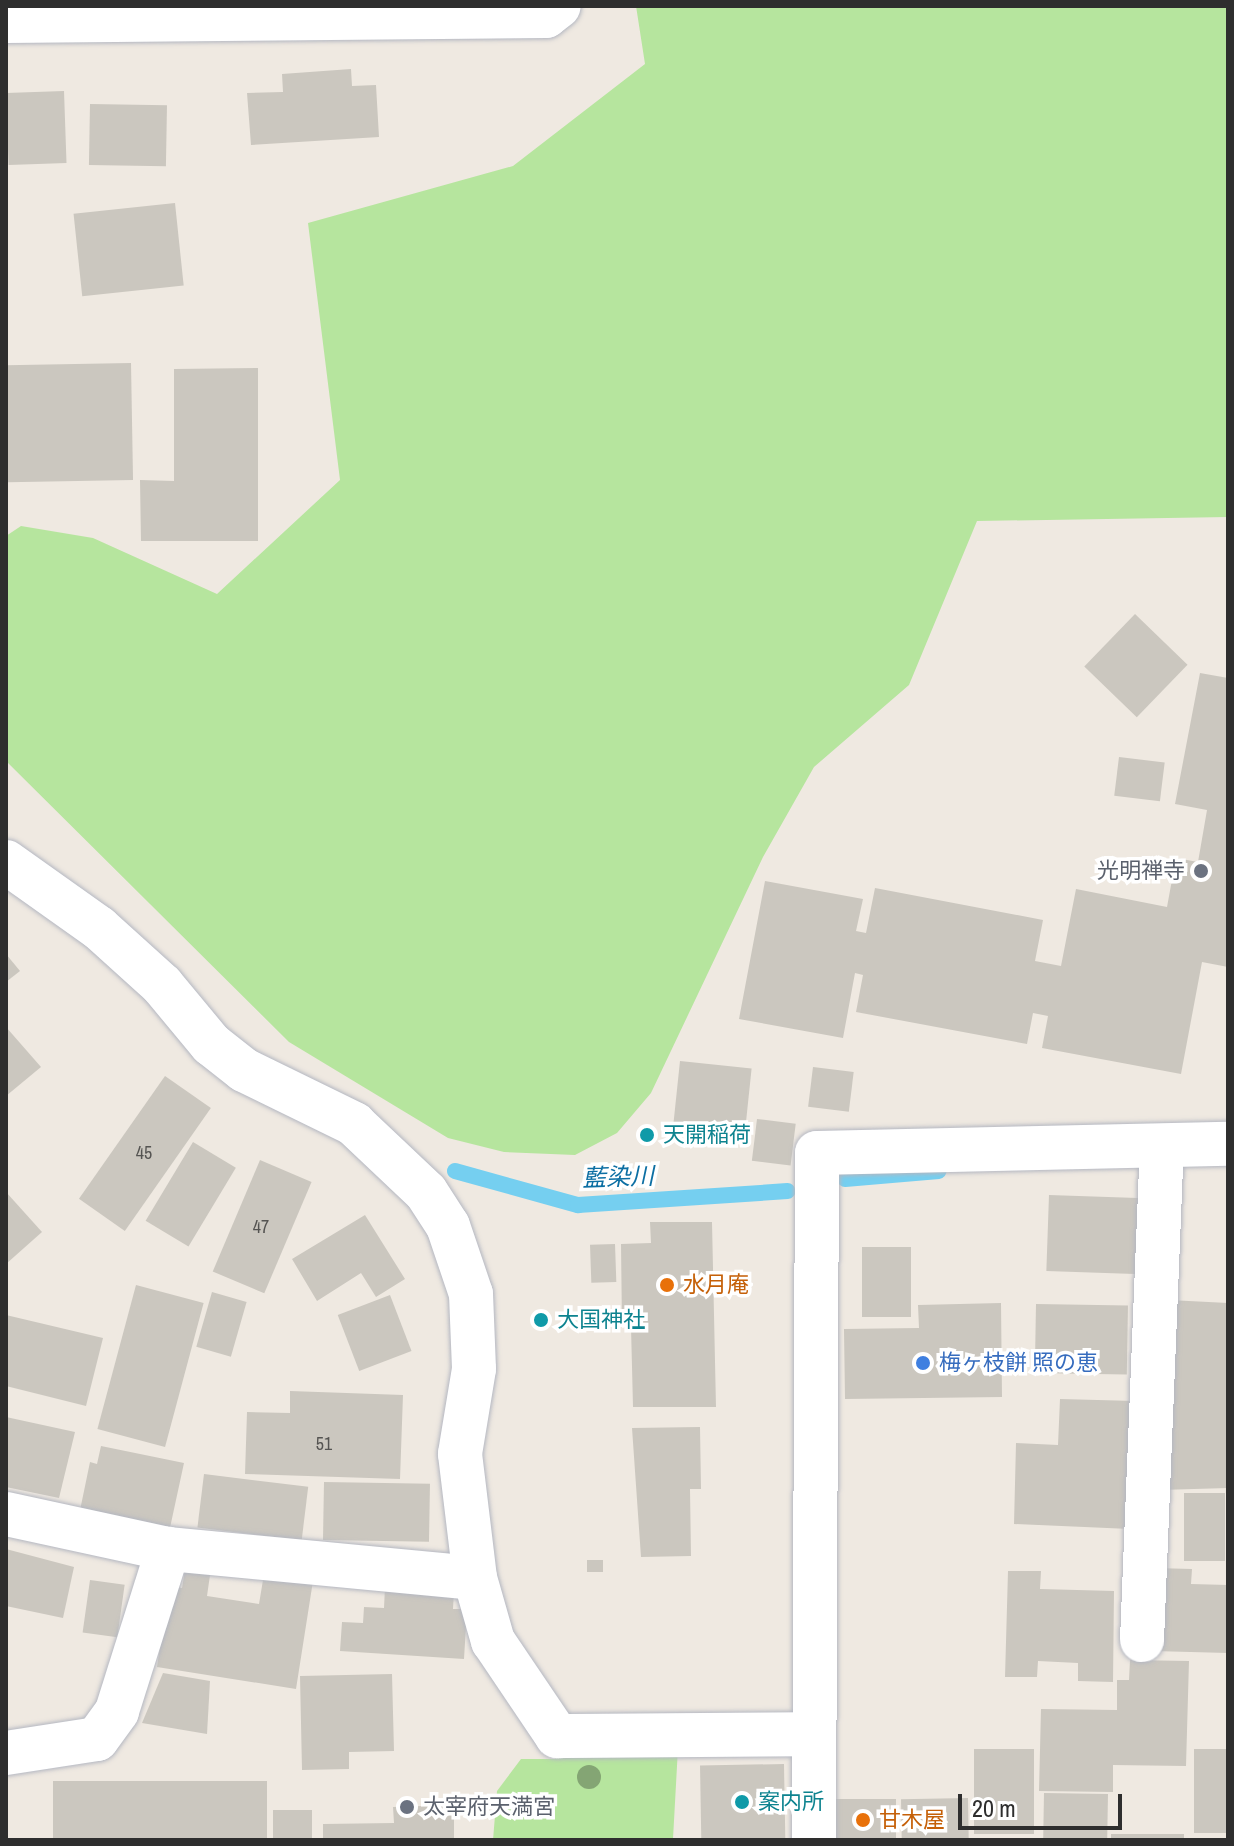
<!DOCTYPE html>
<html>
<head>
<meta charset="utf-8">
<style>
	body { margin:0 }
	#map { position:relative; width:1234px; height:1846px; overflow:hidden; background:#efe9e1; font-family:"Archivo Narrow","Noto Sans JP",sans-serif }
	div>[style] { position:absolute }
	.green>* { inset:0; background:#b6e59e }
	.stream>* { height:16px; margin:-8px; padding:0 8px; transform-origin:8px; border-radius:8px; background:#75cff0 }
	.building>* { inset:0; background:#cbc7bf; transform-origin:0 0 }
	.roads { filter:drop-shadow(0 0 2px #b4b7c1) drop-shadow(0 0 2px #b4b7c1) }
	.minor>* { height:44px; margin:-22px; padding:0 22px; transform-origin:22px; border-radius:22px; background:#fff }
	.trees>* { width:24px; height:24px; margin:-12px; border-radius:50%; background:#84a574 }
	.dots>* { width:22px; height:22px; translate:-50% -50%; box-sizing:border-box; border:4px solid #fff; border-radius:50% }
	span { translate:-50% -50%; white-space:nowrap; text-align:center; line-height:1.15; -webkit-text-stroke:7px #fff; paint-order:stroke }
	.number-label { font-size:18px; color:#555452 }
	.number-label span { -webkit-text-stroke-width:0 }
	.worship-label { font-size:22px; color:#5b616d }
	.right { translate:-100% -50%; text-align:right }
	.left { translate:0 -50%; text-align:left }
	.culture-label { font-size:22px; color:#0d838f }
	.food-label { font-size:22px; color:#c56008 }
	.shop-label { font-size:22px; color:#366cbe }
	.water-label { font-size:24px; color:#0d6fa3; font-style:italic }
	.frame { position:absolute; inset:0; border:8px solid #2e2e2e; pointer-events:none }
	.scale { position:absolute; left:958px; top:1794px; width:164px; height:36px; box-sizing:border-box; border:4px solid #2e2e2e; border-top:0; padding-left:10px; font-size:24px; line-height:28px; white-space:nowrap; color:#2e2e2e; -webkit-text-stroke:6px #fff; paint-order:stroke }
</style>
</head>
<body>
<div id="map">
	<div class="green">
		<div style="clip-path:polygon(636px 6px,1228px 6px,1228px 517px,977px 521px,909px 685px,814px 767px,763px 857px,651px 1093px,617px 1133px,575px 1155px,504px 1152px,448px 1138px,289px 1042px,6px 761px,6px 536px,21px 526px,93px 538px,217px 594px,340px 480px,308px 223px,513px 166px,645px 64px)"></div>
		<div style="clip-path:polygon(541px 1729px,678px 1748px,673px 1839px,493px 1840px,497px 1791px,521px 1759px,555px 1759px)"></div>
	</div>
	<div class="stream">
		<div style="left:455px;top:1171px;width:128px;rotate:15.5deg"></div>
		<div style="left:578px;top:1205px;width:210px;rotate:-3.8deg"></div>
		<div style="left:845px;top:1179px;width:94px;rotate:-4.9deg"></div>
	</div>
	<div class="building">
		<div style="clip-path:polygon(351px 69px,352px 86px,376px 85px,379px 137px,251px 145px,247px 93px,283px 92px,282px 74px)"></div>
		<div style="left:64px;top:91px;width:72px;height:58px;rotate:88deg"></div>
		<div style="left:90px;top:104px;width:77px;height:61px;rotate:1deg"></div>
		<div style="left:175px;top:203px;width:83px;height:102px;rotate:84deg"></div>
		<div style="left:131px;top:363px;width:117px;height:125px;rotate:89deg"></div>
		<div style="clip-path:polygon(258px 368px,258px 541px,141px 541px,140px 480px,174px 481px,174px 369px)"></div>
		<div style="left:1135px;top:614px;width:73px;height:73px;rotate:44deg"></div>
		<div style="clip-path:polygon(1200px 673px,1228px 678px,1228px 967px,1202px 962px,1181px 1074px,1042px 1048px,1048px 1016px,1033px 1013px,1027px 1044px,856px 1012px,863px 975px,855px 973px,843px 1038px,739px 1019px,765px 881px,863px 899px,856px 931px,866px 933px,875px 888px,1043px 920px,1035px 961px,1061px 966px,1076px 889px,1167px 907px,1176px 858px,1198px 862px,1207px 810px,1175px 804px)"></div>
		<div style="left:1119px;top:757px;width:46px;height:39px;rotate:7deg"></div>
		<div style="clip-path:polygon(6px 954px,20px 971px,6px 982px)"></div>
		<div style="clip-path:polygon(6px 1027px,41px 1067px,6px 1096px)"></div>
		<div style="left:680px;top:1061px;width:72px;height:66px;rotate:6deg"></div>
		<div style="left:813px;top:1067px;width:41px;height:40px;rotate:7deg"></div>
		<div style="left:165px;top:1076px;width:56px;height:150px;rotate:35deg"></div>
		<div style="left:757px;top:1119px;width:39px;height:42px;rotate:7deg"></div>
		<div style="left:193px;top:1142px;width:50px;height:92px;rotate:31deg"></div>
		<div style="left:260px;top:1160px;width:56px;height:121px;rotate:23deg"></div>
		<div style="clip-path:polygon(6px 1192px,42px 1232px,6px 1264px)"></div>
		<div style="left:1049px;top:1195px;width:96px;height:76px;rotate:2deg"></div>
		<div style="clip-path:polygon(365px 1215px,405px 1279px,376px 1297px,361px 1273px,317px 1301px,292px 1259px)"></div>
		<div style="clip-path:polygon(650px 1222px,712px 1222px,716px 1407px,633px 1407px,631px 1327px,622px 1326px,621px 1244px,651px 1243px)"></div>
		<div style="left:615px;top:1244px;width:38px;height:25px;rotate:88deg"></div>
		<div style="left:862px;top:1247px;width:49px;height:70px"></div>
		<div style="left:136px;top:1285px;width:70px;height:149px;rotate:15deg"></div>
		<div style="left:212px;top:1292px;width:36px;height:57px;rotate:16deg"></div>
		<div style="left:390px;top:1295px;width:60px;height:56px;rotate:69deg"></div>
		<div style="clip-path:polygon(1169px 1300px,1228px 1303px,1228px 1488px,1160px 1490px)"></div>
		<div style="clip-path:polygon(1001px 1303px,1002px 1397px,845px 1399px,844px 1329px,919px 1328px,918px 1305px)"></div>
		<div style="left:1036px;top:1304px;width:92px;height:69px;rotate:1deg"></div>
		<div style="clip-path:polygon(6px 1315px,103px 1338px,86px 1406px,6px 1386px)"></div>
		<div style="clip-path:polygon(290px 1391px,403px 1395px,400px 1479px,245px 1474px,247px 1412px,290px 1413px)"></div>
		<div style="clip-path:polygon(1060px 1399px,1135px 1401px,1130px 1529px,1014px 1524px,1016px 1443px,1058px 1445px)"></div>
		<div style="clip-path:polygon(6px 1417px,75px 1432px,59px 1498px,6px 1487px)"></div>
		<div style="clip-path:polygon(700px 1427px,701px 1489px,690px 1489px,691px 1556px,641px 1557px,632px 1428px)"></div>
		<div style="clip-path:polygon(101px 1446px,184px 1463px,168px 1537px,78px 1520px,90px 1462px,97px 1464px)"></div>
		<div style="left:204px;top:1474px;width:105px;height:54px;rotate:7deg"></div>
		<div style="left:324px;top:1482px;width:106px;height:58px;rotate:1deg"></div>
		<div style="left:1184px;top:1493px;width:41px;height:68px"></div>
		<div style="clip-path:polygon(6px 1549px,74px 1567px,63px 1618px,6px 1606px)"></div>
		<div style="left:587px;top:1560px;width:16px;height:12px"></div>
		<div style="clip-path:polygon(186px 1564px,211px 1568px,207px 1596px,259px 1604px,264px 1574px,313px 1581px,296px 1689px,157px 1667px,169px 1586px,182px 1588px)"></div>
		<div style="clip-path:polygon(1155px 1568px,1192px 1569px,1191px 1584px,1228px 1585px,1228px 1653px,1153px 1651px)"></div>
		<div style="clip-path:polygon(1008px 1571px,1041px 1571px,1040px 1589px,1114px 1591px,1113px 1682px,1078px 1681px,1078px 1663px,1038px 1661px,1037px 1677px,1005px 1677px)"></div>
		<div style="left:90px;top:1580px;width:35px;height:53px;rotate:8deg"></div>
		<div style="clip-path:polygon(385px 1587px,454px 1591px,453px 1609px,467px 1609px,464px 1659px,340px 1651px,342px 1622px,363px 1623px,364px 1607px,384px 1608px)"></div>
		<div style="clip-path:polygon(1130px 1660px,1189px 1661px,1186px 1766px,1113px 1765px,1113px 1792px,1039px 1791px,1041px 1709px,1117px 1710px,1117px 1680px,1129px 1680px)"></div>
		<div style="clip-path:polygon(163px 1673px,210px 1681px,207px 1734px,142px 1723px)"></div>
		<div style="clip-path:polygon(392px 1674px,394px 1751px,349px 1752px,349px 1769px,302px 1770px,300px 1676px)"></div>
		<div style="left:974px;top:1749px;width:60px;height:85px"></div>
		<div style="left:1228px;top:1749px;width:84px;height:34px;rotate:90deg"></div>
		<div style="left:784px;top:1764px;width:76px;height:84px;rotate:89deg"></div>
		<div style="left:267px;top:1781px;width:59px;height:214px;rotate:90deg"></div>
		<div style="left:1044px;top:1793px;width:64px;height:47px;rotate:1deg"></div>
		<div style="left:968px;top:1798px;width:42px;height:67px;rotate:89deg"></div>
		<div style="left:896px;top:1799px;width:41px;height:66px;rotate:90deg"></div>
		<div style="clip-path:polygon(454px 1805px,454px 1840px,323px 1840px,323px 1824px,394px 1823px,393px 1807px)"></div>
		<div style="left:273px;top:1810px;width:39px;height:30px"></div>
		<div style="left:1111px;top:1834px;width:73px;height:6px"></div>
	</div>
	<div class="roads">
		<div class="minor">
			<div style="left:6px;top:21px;width:540px;rotate:-0.53deg"></div>
			<div style="left:546px;top:16px;width:16px;rotate:-38deg"></div>
			<div style="left:6px;top:862px;width:114px;rotate:35.4deg"></div>
			<div style="left:99px;top:928px;width:85px;rotate:42.1deg"></div>
			<div style="left:162px;top:985px;width:77px;rotate:50.3deg"></div>
			<div style="left:211px;top:1044px;width:42px;rotate:38.2deg"></div>
			<div style="left:244px;top:1070px;width:123px;rotate:26.1deg"></div>
			<div style="left:354px;top:1124px;width:99px;rotate:43.4deg"></div>
			<div style="left:426px;top:1192px;width:40px;rotate:57.1deg"></div>
			<div style="left:448px;top:1226px;width:72px;rotate:71.3deg"></div>
			<div style="left:471px;top:1294px;width:75px;rotate:87.7deg"></div>
			<div style="left:474px;top:1369px;width:86px;rotate:99.4deg"></div>
			<div style="left:460px;top:1454px;width:125px;rotate:83.1deg"></div>
			<div style="left:475px;top:1578px;width:66px;rotate:74.1deg"></div>
			<div style="left:493px;top:1641px;width:115px;rotate:56deg"></div>
			<div style="left:557px;top:1736px;width:255px;rotate:-0.4deg"></div>
			<div style="left:6px;top:1514px;width:166px;rotate:12.2deg"></div>
			<div style="left:168px;top:1549px;width:308px;rotate:5.4deg"></div>
			<div style="left:1142px;top:1640px;width:494px;rotate:-87.7deg"></div>
			<div style="left:6px;top:1753px;width:92px;rotate:-8.7deg"></div>
			<div style="left:97px;top:1739px;width:34px;rotate:-54deg"></div>
			<div style="left:117px;top:1711px;width:170px;rotate:-72.5deg"></div>
			<div style="left:814px;top:1840px;width:687px;rotate:-89.75deg"></div>
			<div style="left:817px;top:1153px;width:411px;rotate:-1.3deg"></div>
		</div>
	</div>
	<div class="trees">
		<div style="left:589px;top:1777px"></div>
	</div>
	<div class="dots">
		<div style="left:1201px;top:871px;background:#6b7280"></div>
		<div style="left:647px;top:1135px;background:#0f9aa8"></div>
		<div style="left:667px;top:1285px;background:#e8710a"></div>
		<div style="left:541px;top:1320px;background:#0f9aa8"></div>
		<div style="left:923px;top:1363px;background:#3f7fe0"></div>
		<div style="left:742px;top:1802px;background:#0f9aa8"></div>
		<div style="left:407px;top:1807px;background:#6b7280"></div>
		<div style="left:863px;top:1820px;background:#e8710a"></div>
	</div>
	<div class="number-label">
		<span style="left:144px;top:1153px">45</span>
		<span style="left:261px;top:1227px">47</span>
		<span style="left:324px;top:1444px">51</span>
	</div>
	<div class="worship-label">
		<span class="right" style="left:1185px;top:871px">光明禅寺</span>
		<span class="left" style="left:423px;top:1807px">太宰府天満宮</span>
	</div>
	<div class="culture-label">
		<span class="left" style="left:663px;top:1135px">天開稲荷</span>
		<span class="left" style="left:557px;top:1320px">大国神社</span>
		<span class="left" style="left:758px;top:1802px">案内所</span>
	</div>
	<div class="food-label">
		<span class="left" style="left:683px;top:1285px">水月庵</span>
		<span class="left" style="left:879px;top:1820px">甘木屋</span>
	</div>
	<div class="shop-label">
		<span class="left" style="left:939px;top:1363px">梅ヶ枝餅 照の恵</span>
	</div>
	<div class="water-label">
		<span style="left:618px;top:1177px;rotate:-2deg">藍染川</span>
	</div>
	<div class="frame"></div>
	<div class="scale">20 m</div>
</div>
</body>
</html>
